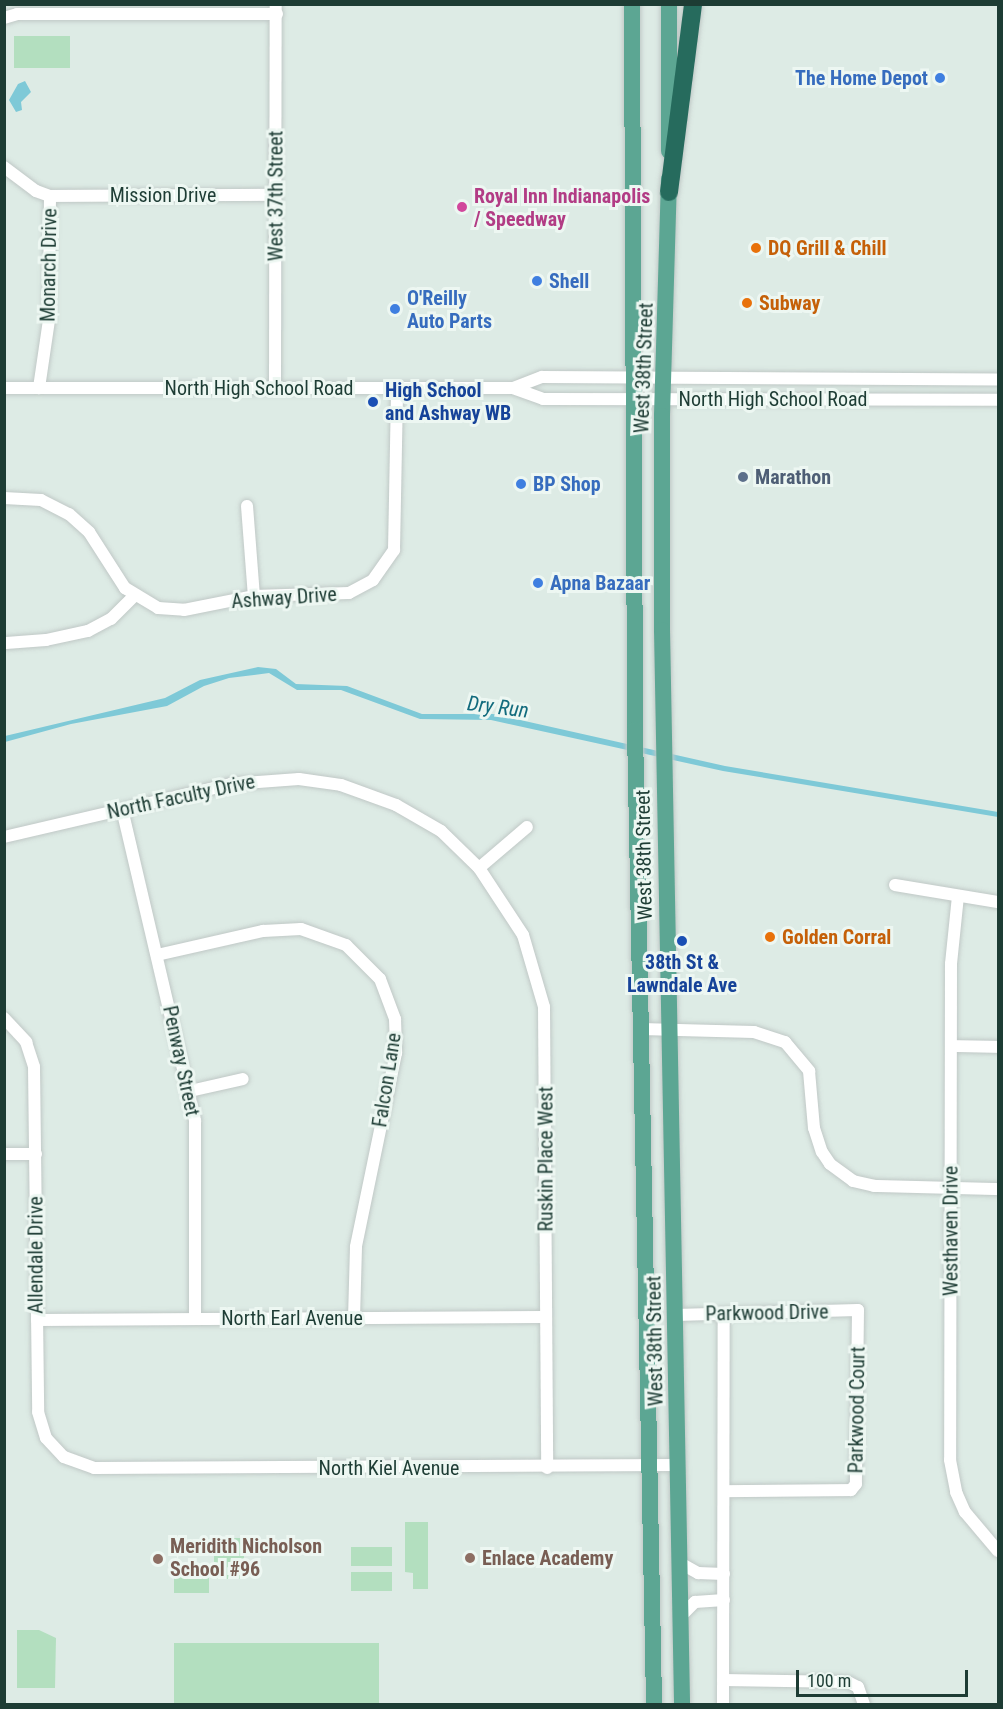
<!DOCTYPE html>
<html>
<head>
<meta charset="utf-8">
<style>
	body { margin:0 }
	#map { position:relative; width:1003px; height:1709px; overflow:hidden; background:#ddebe5; font-family:"Roboto Condensed",sans-serif }
	div>[style] { position:absolute }
	.green>* { inset:0; background:#b3dfbf; transform-origin:0 0 }
	.water>* { inset:0; background:#7ec9d7 }
	.roads { filter:drop-shadow(0 0 2px #c0c8c6) drop-shadow(0 0 2px #c0c8c6) }
	.minor>* { height:12px; margin:-6px; padding:0 6px; transform-origin:6px; border-radius:6px; background:#fff }
	.major>* { height:16px; margin:-8px; padding:0 8px; transform-origin:8px; border-radius:8px; background:#5ca693 }
	.highway>* { height:18px; margin:-9px; padding:0 9px; transform-origin:9px; border-radius:9px; background:#266b5d }
	.dots>* { width:16px; height:16px; translate:-50% -50%; box-sizing:border-box; border:3px solid #edf7f2; border-radius:50% }
	span { translate:-50% -50%; white-space:nowrap; text-align:center; line-height:1.15; -webkit-text-stroke:6px #edf7f2; paint-order:stroke }
	.shop-label { font-size:20px; color:#366cbe; font-weight:700 }
	.right { translate:-100% -50%; text-align:right }
	.left { translate:0 -50%; text-align:left }
	.street-label { font-size:20px; color:#1d3c34 }
	.hotel-label { font-size:20px; color:#b23c85; font-weight:700 }
	.food-label { font-size:20px; color:#c56008; font-weight:700 }
	.transit-label { font-size:20px; color:#164399; font-weight:700 }
	.service-label { font-size:20px; color:#4e5e75; font-weight:700 }
	.education-label { font-size:20px; color:#785e54; font-weight:700 }
	.water-label { font-size:21px; color:#126b7d; font-style:italic }
	.frame { position:absolute; inset:0; border:6px solid #1d3c34; pointer-events:none }
	.scale { position:absolute; left:796px; top:1670px; width:172px; height:27px; box-sizing:border-box; border:3px solid #1d3c34; border-top:0; padding-left:8px; font-size:18px; line-height:21px; white-space:nowrap; color:#1d3c34; -webkit-text-stroke:4px #edf7f2; paint-order:stroke }
</style>
</head>
<body>
<div id="map">
	<div class="green">
		<div style="left:14px;top:36px;width:56px;height:32px"></div>
		<div style="clip-path:polygon(405px 1522px,428px 1522px,428px 1589px,413px 1589px,413px 1573px,405px 1572px)"></div>
		<div style="left:214px;top:1538px;width:30px;height:41px"></div>
		<div style="left:351px;top:1547px;width:41px;height:19px"></div>
		<div style="left:174px;top:1569px;width:35px;height:24px"></div>
		<div style="left:351px;top:1572px;width:41px;height:19px"></div>
		<div style="clip-path:polygon(17px 1630px,39px 1630px,56px 1638px,55px 1688px,17px 1688px)"></div>
		<div style="left:174px;top:1643px;width:205px;height:61px"></div>
	</div>
	<div class="water">
		<div style="clip-path:polygon(25px 81px,31px 92px,21px 102px,22px 110px,16px 112px,9px 100px,18px 84px)"></div>
		<div style="clip-path:polygon(258px 667px,276px 669px,296px 684px,347px 686px,422px 714px,493px 714px,725px 766px,998px 812px,998px 817px,723px 771px,491px 720px,420px 719px,341px 690px,297px 690px,269px 673px,229px 678px,204px 686px,167px 706px,71px 724px,5px 742px,5px 736px,165px 698px,200px 680px)"></div>
	</div>
	<div class="roads">
		<div class="minor">
			<div style="left:4px;top:18px;width:14px;rotate:-17deg"></div>
			<div style="left:17px;top:14px;width:260px"></div>
			<div style="left:4px;top:167px;width:40px;rotate:37deg"></div>
			<div style="left:36px;top:191px;width:15px;rotate:20deg"></div>
			<div style="left:50px;top:196px;width:124px;rotate:90.5deg"></div>
			<div style="left:49px;top:320px;width:69px;rotate:98.4deg"></div>
			<div style="left:50px;top:196px;width:226px;rotate:-0.3deg"></div>
			<div style="left:4px;top:388px;width:509px"></div>
			<div style="left:513px;top:388px;width:32px;rotate:20deg"></div>
			<div style="left:543px;top:399px;width:455px;rotate:0.1deg"></div>
			<div style="left:275px;top:388px;width:384px;rotate:-89.9deg"></div>
			<div style="left:513px;top:388px;width:31px;rotate:-21deg"></div>
			<div style="left:542px;top:377px;width:456px;rotate:0.3deg"></div>
			<div style="left:4px;top:498px;width:37px;rotate:3deg"></div>
			<div style="left:41px;top:500px;width:31px;rotate:27deg"></div>
			<div style="left:69px;top:514px;width:27px;rotate:42deg"></div>
			<div style="left:89px;top:532px;width:67px;rotate:57.3deg"></div>
			<div style="left:125px;top:588px;width:39px;rotate:31deg"></div>
			<div style="left:158px;top:608px;width:26px;rotate:4deg"></div>
			<div style="left:184px;top:610px;width:71px;rotate:-11.3deg"></div>
			<div style="left:254px;top:596px;width:95px;rotate:-1.8deg"></div>
			<div style="left:349px;top:593px;width:27px;rotate:-28deg"></div>
			<div style="left:373px;top:580px;width:37px;rotate:-55deg"></div>
			<div style="left:394px;top:550px;width:162px;rotate:-88.9deg"></div>
			<div style="left:247px;top:506px;width:90px;rotate:85.6deg"></div>
			<div style="left:6px;top:643px;width:40px;rotate:-4.3deg"></div>
			<div style="left:46px;top:640px;width:43px;rotate:-12.1deg"></div>
			<div style="left:88px;top:631px;width:26px;rotate:-28deg"></div>
			<div style="left:111px;top:619px;width:33px;rotate:-45deg"></div>
			<div style="left:122px;top:809px;width:320px;rotate:76.8deg"></div>
			<div style="left:195px;top:1121px;width:197px;rotate:90deg"></div>
			<div style="left:4px;top:837px;width:233px;rotate:-13.1deg"></div>
			<div style="left:231px;top:784px;width:68px;rotate:-4.2deg"></div>
			<div style="left:299px;top:779px;width:42px;rotate:8.1deg"></div>
			<div style="left:341px;top:785px;width:59px;rotate:20deg"></div>
			<div style="left:396px;top:805px;width:52px;rotate:30deg"></div>
			<div style="left:441px;top:831px;width:53px;rotate:44.2deg"></div>
			<div style="left:479px;top:868px;width:80px;rotate:56.7deg"></div>
			<div style="left:523px;top:935px;width:75px;rotate:73.7deg"></div>
			<div style="left:544px;top:1007px;width:461px;rotate:89.6deg"></div>
			<div style="left:479px;top:868px;width:63px;rotate:-40.5deg"></div>
			<div style="left:895px;top:885px;width:104px;rotate:9.4deg"></div>
			<div style="left:958px;top:896px;width:68px;rotate:95.9deg"></div>
			<div style="left:951px;top:964px;width:496px;rotate:90.1deg"></div>
			<div style="left:950px;top:1460px;width:33px;rotate:79deg"></div>
			<div style="left:956px;top:1492px;width:22px;rotate:66deg"></div>
			<div style="left:965px;top:1512px;width:51px;rotate:49.8deg"></div>
			<div style="left:157px;top:955px;width:109px;rotate:-12.8deg"></div>
			<div style="left:263px;top:931px;width:38px;rotate:-3deg"></div>
			<div style="left:301px;top:929px;width:48px;rotate:19.6deg"></div>
			<div style="left:346px;top:945px;width:48px;rotate:45deg"></div>
			<div style="left:380px;top:979px;width:43px;rotate:69.4deg"></div>
			<div style="left:395px;top:1019px;width:34px;rotate:88deg"></div>
			<div style="left:396px;top:1053px;width:198px;rotate:101.7deg"></div>
			<div style="left:356px;top:1247px;width:71px;rotate:91.6deg"></div>
			<div style="left:4px;top:1018px;width:33px;rotate:47deg"></div>
			<div style="left:26px;top:1042px;width:26px;rotate:72deg"></div>
			<div style="left:34px;top:1067px;width:345px;rotate:89.3deg"></div>
			<div style="left:38px;top:1412px;width:27px;rotate:73deg"></div>
			<div style="left:46px;top:1438px;width:26px;rotate:47deg"></div>
			<div style="left:64px;top:1457px;width:32px;rotate:20deg"></div>
			<div style="left:94px;top:1468px;width:584px;rotate:-0.29deg"></div>
			<div style="left:641px;top:1029px;width:113px;rotate:1.5deg"></div>
			<div style="left:754px;top:1032px;width:33px;rotate:18deg"></div>
			<div style="left:785px;top:1042px;width:38px;rotate:50deg"></div>
			<div style="left:809px;top:1071px;width:57px;rotate:85deg"></div>
			<div style="left:814px;top:1128px;width:25px;rotate:72deg"></div>
			<div style="left:822px;top:1152px;width:14px;rotate:56deg"></div>
			<div style="left:830px;top:1164px;width:29px;rotate:36deg"></div>
			<div style="left:853px;top:1181px;width:22px;rotate:13deg"></div>
			<div style="left:874px;top:1186px;width:124px;rotate:1.4deg"></div>
			<div style="left:951px;top:1046px;width:47px;rotate:1.2deg"></div>
			<div style="left:190px;top:1091px;width:54px;rotate:-12.8deg"></div>
			<div style="left:4px;top:1154px;width:32px"></div>
			<div style="left:675px;top:1315px;width:183px;rotate:-1.6deg"></div>
			<div style="left:858px;top:1310px;width:174px;rotate:90.7deg"></div>
			<div style="left:856px;top:1484px;width:8px;rotate:130deg"></div>
			<div style="left:851px;top:1490px;width:126px;rotate:179.5deg"></div>
			<div style="left:37px;top:1320px;width:509px;rotate:-0.34deg"></div>
			<div style="left:680px;top:1563px;width:21px;rotate:29deg"></div>
			<div style="left:698px;top:1573px;width:26px;rotate:2deg"></div>
			<div style="left:681px;top:1616px;width:20px;rotate:-45deg"></div>
			<div style="left:695px;top:1602px;width:29px;rotate:-4deg"></div>
			<div style="left:723px;top:1680px;width:125px;rotate:0.9deg"></div>
			<div style="left:848px;top:1682px;width:11px;rotate:27deg"></div>
			<div style="left:858px;top:1687px;width:18px;rotate:71deg"></div>
			<div style="left:723px;top:1704px;width:390px;rotate:-89.9deg"></div>
		</div>
		<div class="major">
			<div style="left:632px;top:4px;width:726px;rotate:89.76deg"></div>
			<div style="left:635px;top:730px;width:974px;rotate:88.88deg"></div>
			<div style="left:669px;top:151px;width:147px;rotate:-90deg"></div>
			<div style="left:669px;top:179px;width:237px;rotate:91.7deg"></div>
			<div style="left:662px;top:416px;width:214px;rotate:90deg"></div>
			<div style="left:662px;top:630px;width:1074px;rotate:88.93deg"></div>
		</div>
		<div class="highway">
			<div style="left:669px;top:192px;width:190px;rotate:-82.7deg"></div>
		</div>
	</div>
	<div class="dots">
		<div style="left:940px;top:78px;background:#3f7fe0"></div>
		<div style="left:462px;top:207px;background:#d1479c"></div>
		<div style="left:756px;top:248px;background:#e8710a"></div>
		<div style="left:537px;top:281px;background:#3f7fe0"></div>
		<div style="left:747px;top:303px;background:#e8710a"></div>
		<div style="left:395px;top:309px;background:#3f7fe0"></div>
		<div style="left:373px;top:402px;background:#1a4fb4"></div>
		<div style="left:743px;top:477px;background:#5c6f8a"></div>
		<div style="left:521px;top:484px;background:#3f7fe0"></div>
		<div style="left:538px;top:583px;background:#3f7fe0"></div>
		<div style="left:770px;top:937px;background:#e8710a"></div>
		<div style="left:682px;top:941px;background:#1a4fb4"></div>
		<div style="left:470px;top:1558px;background:#8d6e63"></div>
		<div style="left:158px;top:1559px;background:#8d6e63"></div>
	</div>
	<div class="shop-label">
		<span class="right" style="left:928px;top:78px">The Home Depot</span>
		<span class="left" style="left:549px;top:281px">Shell</span>
		<span class="left" style="left:407px;top:310px">O'Reilly<br>Auto Parts</span>
		<span class="left" style="left:533px;top:484px">BP Shop</span>
		<span class="left" style="left:550px;top:583px">Apna Bazaar</span>
	</div>
	<div class="street-label">
		<span style="left:163px;top:195px">Mission Drive</span>
		<span style="left:276px;top:196px;rotate:-90deg">West 37th Street</span>
		<span style="left:49px;top:265px;rotate:-89deg">Monarch Drive</span>
		<span style="left:644px;top:368px;rotate:-88deg">West 38th Street</span>
		<span style="left:259px;top:388px">North High School Road</span>
		<span style="left:773px;top:399px">North High School Road</span>
		<span style="left:284px;top:598px;rotate:-4deg">Ashway Drive</span>
		<span style="left:181px;top:797px;rotate:-12deg">North Faculty Drive</span>
		<span style="left:644px;top:855px;rotate:-91deg">West 38th Street</span>
		<span style="left:181px;top:1061px;rotate:78deg">Penway Street</span>
		<span style="left:387px;top:1080px;rotate:-81deg">Falcon Lane</span>
		<span style="left:546px;top:1159px;rotate:-90deg">Ruskin Place West</span>
		<span style="left:951px;top:1231px;rotate:-90deg">Westhaven Drive</span>
		<span style="left:36px;top:1255px;rotate:-90deg">Allendale Drive</span>
		<span style="left:767px;top:1313px;rotate:-1deg">Parkwood Drive</span>
		<span style="left:292px;top:1318px">North Earl Avenue</span>
		<span style="left:655px;top:1341px;rotate:-91deg">West 38th Street</span>
		<span style="left:857px;top:1410px;rotate:-89deg">Parkwood Court</span>
		<span style="left:389px;top:1468px">North Kiel Avenue</span>
	</div>
	<div class="hotel-label">
		<span class="left" style="left:474px;top:208px">Royal Inn Indianapolis<br>/ Speedway</span>
	</div>
	<div class="food-label">
		<span class="left" style="left:768px;top:248px">DQ Grill &amp; Chill</span>
		<span class="left" style="left:759px;top:303px">Subway</span>
		<span class="left" style="left:782px;top:937px">Golden Corral</span>
	</div>
	<div class="transit-label">
		<span class="left" style="left:385px;top:402px">High School<br>and Ashway WB</span>
		<span style="left:682px;top:974px">38th St &amp;<br>Lawndale Ave</span>
	</div>
	<div class="service-label">
		<span class="left" style="left:755px;top:477px">Marathon</span>
	</div>
	<div class="education-label">
		<span class="left" style="left:170px;top:1558px">Meridith Nicholson<br>School #96</span>
		<span class="left" style="left:482px;top:1558px">Enlace Academy</span>
	</div>
	<div class="water-label">
		<span style="left:498px;top:707px;rotate:7deg">Dry Run</span>
	</div>
	<div class="frame"></div>
	<div class="scale">100 m</div>
</div>
</body>
</html>
